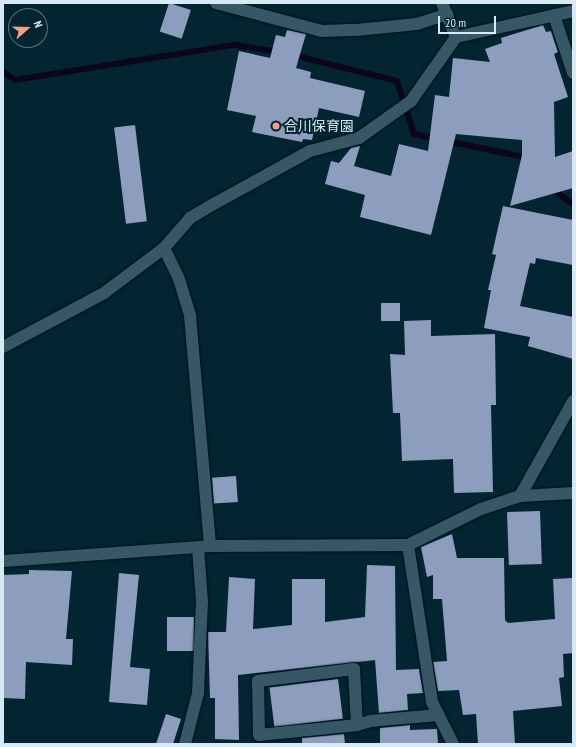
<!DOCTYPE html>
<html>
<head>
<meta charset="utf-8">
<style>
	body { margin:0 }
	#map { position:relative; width:576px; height:747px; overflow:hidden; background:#032531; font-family:"PT Sans Narrow","Noto Sans JP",sans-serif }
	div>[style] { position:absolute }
	.stream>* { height:6px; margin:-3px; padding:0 3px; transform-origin:3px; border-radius:3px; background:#0d051c }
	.building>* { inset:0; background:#8c9dbd; transform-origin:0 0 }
	.roads { filter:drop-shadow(0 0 1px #000d16) drop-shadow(0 0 1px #000d16) }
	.minor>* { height:12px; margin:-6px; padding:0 6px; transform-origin:6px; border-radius:6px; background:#375766 }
	.dots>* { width:11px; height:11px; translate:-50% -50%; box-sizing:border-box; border:2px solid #032531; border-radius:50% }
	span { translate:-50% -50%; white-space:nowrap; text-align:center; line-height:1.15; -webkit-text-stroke:4px #032531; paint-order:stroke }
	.poi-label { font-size:14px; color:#d7e9f2 }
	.left { translate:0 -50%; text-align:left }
	.frame { position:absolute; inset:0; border:4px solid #d7e9f2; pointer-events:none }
	.north { position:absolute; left:8px; top:8px; width:40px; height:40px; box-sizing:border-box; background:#032531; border:1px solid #58737e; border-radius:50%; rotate:70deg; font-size:11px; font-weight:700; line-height:16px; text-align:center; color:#d7e9f2 }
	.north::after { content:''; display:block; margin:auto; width:14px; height:18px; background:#f39f85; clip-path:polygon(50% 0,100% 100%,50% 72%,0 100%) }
	.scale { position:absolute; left:438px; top:16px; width:58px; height:18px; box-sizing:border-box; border:2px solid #d7e9f2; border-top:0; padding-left:5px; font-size:12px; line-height:14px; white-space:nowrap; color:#d7e9f2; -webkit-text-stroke:3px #032531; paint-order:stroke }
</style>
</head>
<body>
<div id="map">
	<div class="stream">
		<div style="left:292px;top:55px;width:108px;rotate:13.9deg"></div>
		<div style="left:397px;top:81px;width:56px;rotate:72.2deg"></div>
		<div style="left:414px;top:134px;width:24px;rotate:12deg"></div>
		<div style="left:3px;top:72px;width:14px;rotate:34deg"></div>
		<div style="left:15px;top:80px;width:222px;rotate:-9.1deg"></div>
		<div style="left:234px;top:45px;width:46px;rotate:8.8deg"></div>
		<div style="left:446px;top:141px;width:75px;rotate:11.6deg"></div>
		<div style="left:519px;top:156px;width:10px;rotate:29deg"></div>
		<div style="left:554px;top:186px;width:9px;rotate:58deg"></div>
		<div style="left:559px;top:194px;width:17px;rotate:36deg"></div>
	</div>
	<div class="building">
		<div style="left:169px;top:3px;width:23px;height:30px;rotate:18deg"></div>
		<div style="clip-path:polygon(543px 25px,546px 32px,551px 31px,558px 52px,554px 54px,568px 97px,554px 102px,555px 157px,573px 151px,573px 188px,510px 206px,522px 155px,522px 140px,456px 134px,431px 235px,360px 217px,365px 195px,325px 184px,331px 161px,339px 163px,351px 148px,360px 146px,354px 166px,391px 176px,399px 144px,428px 151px,435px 95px,449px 97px,453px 58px,490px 62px,485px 49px,502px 43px,501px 38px)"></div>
		<div style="clip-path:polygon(287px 30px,306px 34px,296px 68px,311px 72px,310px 78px,365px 91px,359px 117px,319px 108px,312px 140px,303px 139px,302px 142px,252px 132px,256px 116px,227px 110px,239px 51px,270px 58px,276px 35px,285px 37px)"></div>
		<div style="left:135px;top:125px;width:97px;height:21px;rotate:83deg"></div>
		<div style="clip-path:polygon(503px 206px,573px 220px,573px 265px,536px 258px,535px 264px,530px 263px,520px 306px,573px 317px,573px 359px,528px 346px,530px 337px,484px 328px,491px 290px,488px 290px,496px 255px,492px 254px)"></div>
		<div style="left:400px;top:303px;width:18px;height:19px;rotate:90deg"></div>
		<div style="clip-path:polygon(431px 320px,431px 336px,495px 334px,496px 405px,491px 405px,493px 492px,454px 493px,453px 459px,402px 461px,400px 413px,393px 413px,390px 354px,405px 355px,404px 321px)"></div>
		<div style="left:236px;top:476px;width:26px;height:24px;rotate:86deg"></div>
		<div style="left:540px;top:511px;width:53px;height:33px;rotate:88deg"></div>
		<div style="clip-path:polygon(452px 534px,457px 558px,504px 558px,505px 620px,508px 623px,555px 619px,553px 579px,573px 578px,573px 653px,563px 654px,564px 677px,559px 678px,562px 706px,513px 711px,515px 744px,478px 744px,476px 714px,463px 715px,459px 690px,438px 691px,433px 662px,447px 661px,442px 599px,433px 599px,433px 575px,427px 577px,421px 547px)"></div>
		<div style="clip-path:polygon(367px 565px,395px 566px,396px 670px,419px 669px,423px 693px,407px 694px,408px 710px,379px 713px,375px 660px,238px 675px,239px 740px,215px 739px,215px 698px,210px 698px,208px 632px,226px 632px,229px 577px,255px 579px,253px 629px,292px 625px,292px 579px,325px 579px,325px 622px,365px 617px)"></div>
		<div style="clip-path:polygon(29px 570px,72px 571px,66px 639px,73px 639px,72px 665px,26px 662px,25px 699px,3px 698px,3px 575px,29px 574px)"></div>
		<div style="clip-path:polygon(119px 573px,139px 575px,130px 667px,150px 669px,147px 705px,109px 702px)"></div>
		<div style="left:167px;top:617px;width:27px;height:34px"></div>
		<div style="left:338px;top:679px;width:40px;height:69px;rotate:83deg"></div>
		<div style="clip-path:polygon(166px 714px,181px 719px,173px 744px,156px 744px)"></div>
		<div style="clip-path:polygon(410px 725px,410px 730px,437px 729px,438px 744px,380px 744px,380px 728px)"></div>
		<div style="clip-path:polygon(344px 734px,345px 744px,302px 744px,302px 738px)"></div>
	</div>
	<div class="roads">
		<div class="minor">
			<div style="left:216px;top:3px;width:110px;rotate:14.8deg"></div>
			<div style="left:322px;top:31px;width:34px;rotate:-2deg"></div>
			<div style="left:356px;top:30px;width:61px;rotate:-5.6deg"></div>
			<div style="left:417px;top:24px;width:32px;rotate:-18deg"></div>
			<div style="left:442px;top:3px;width:37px;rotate:68deg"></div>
			<div style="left:554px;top:15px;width:61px;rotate:71.9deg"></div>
			<div style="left:164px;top:248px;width:34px;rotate:64deg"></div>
			<div style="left:179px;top:279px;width:39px;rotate:73deg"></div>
			<div style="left:190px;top:316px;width:231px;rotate:85deg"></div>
			<div style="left:3px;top:347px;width:115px;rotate:-28.1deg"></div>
			<div style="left:104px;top:293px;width:75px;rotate:-36.9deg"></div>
			<div style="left:164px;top:248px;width:40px;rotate:-49deg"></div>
			<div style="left:190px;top:218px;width:26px;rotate:-31deg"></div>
			<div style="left:212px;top:205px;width:112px;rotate:-28.9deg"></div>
			<div style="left:310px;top:151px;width:51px;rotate:-14.9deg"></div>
			<div style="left:359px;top:138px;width:64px;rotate:-35.4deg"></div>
			<div style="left:411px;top:101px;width:78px;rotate:-54.9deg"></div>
			<div style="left:456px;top:37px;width:120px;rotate:-12.5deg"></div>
			<div style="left:520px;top:496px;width:109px;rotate:-60.8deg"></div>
			<div style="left:408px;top:545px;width:159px;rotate:81.3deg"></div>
			<div style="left:432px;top:702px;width:47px;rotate:63.4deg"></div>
			<div style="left:3px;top:561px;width:208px;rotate:-4.1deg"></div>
			<div style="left:210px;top:546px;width:198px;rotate:-0.3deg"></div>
			<div style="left:408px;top:545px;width:81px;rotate:-26.3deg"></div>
			<div style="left:481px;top:509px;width:41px;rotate:-18.4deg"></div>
			<div style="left:520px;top:496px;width:53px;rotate:-3.2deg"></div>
			<div style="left:357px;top:725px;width:56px;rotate:-93.1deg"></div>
			<div style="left:354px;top:669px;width:97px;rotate:172.9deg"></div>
			<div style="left:258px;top:681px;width:54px;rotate:88.9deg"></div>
			<div style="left:259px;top:735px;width:99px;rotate:-5.8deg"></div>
			<div style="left:357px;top:725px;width:14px;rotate:-17deg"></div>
			<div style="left:370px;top:721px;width:69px;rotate:-5deg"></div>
			<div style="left:185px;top:744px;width:53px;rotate:-75.7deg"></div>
			<div style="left:198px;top:693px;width:91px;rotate:-87.5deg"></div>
			<div style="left:202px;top:602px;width:54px;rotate:-94.2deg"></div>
		</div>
	</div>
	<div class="dots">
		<div style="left:276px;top:126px;background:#f39f85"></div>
	</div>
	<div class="poi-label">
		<span class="left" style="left:284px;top:126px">合川保育園</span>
	</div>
	<div class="frame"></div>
	<div class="north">N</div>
	<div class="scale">20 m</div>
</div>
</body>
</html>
